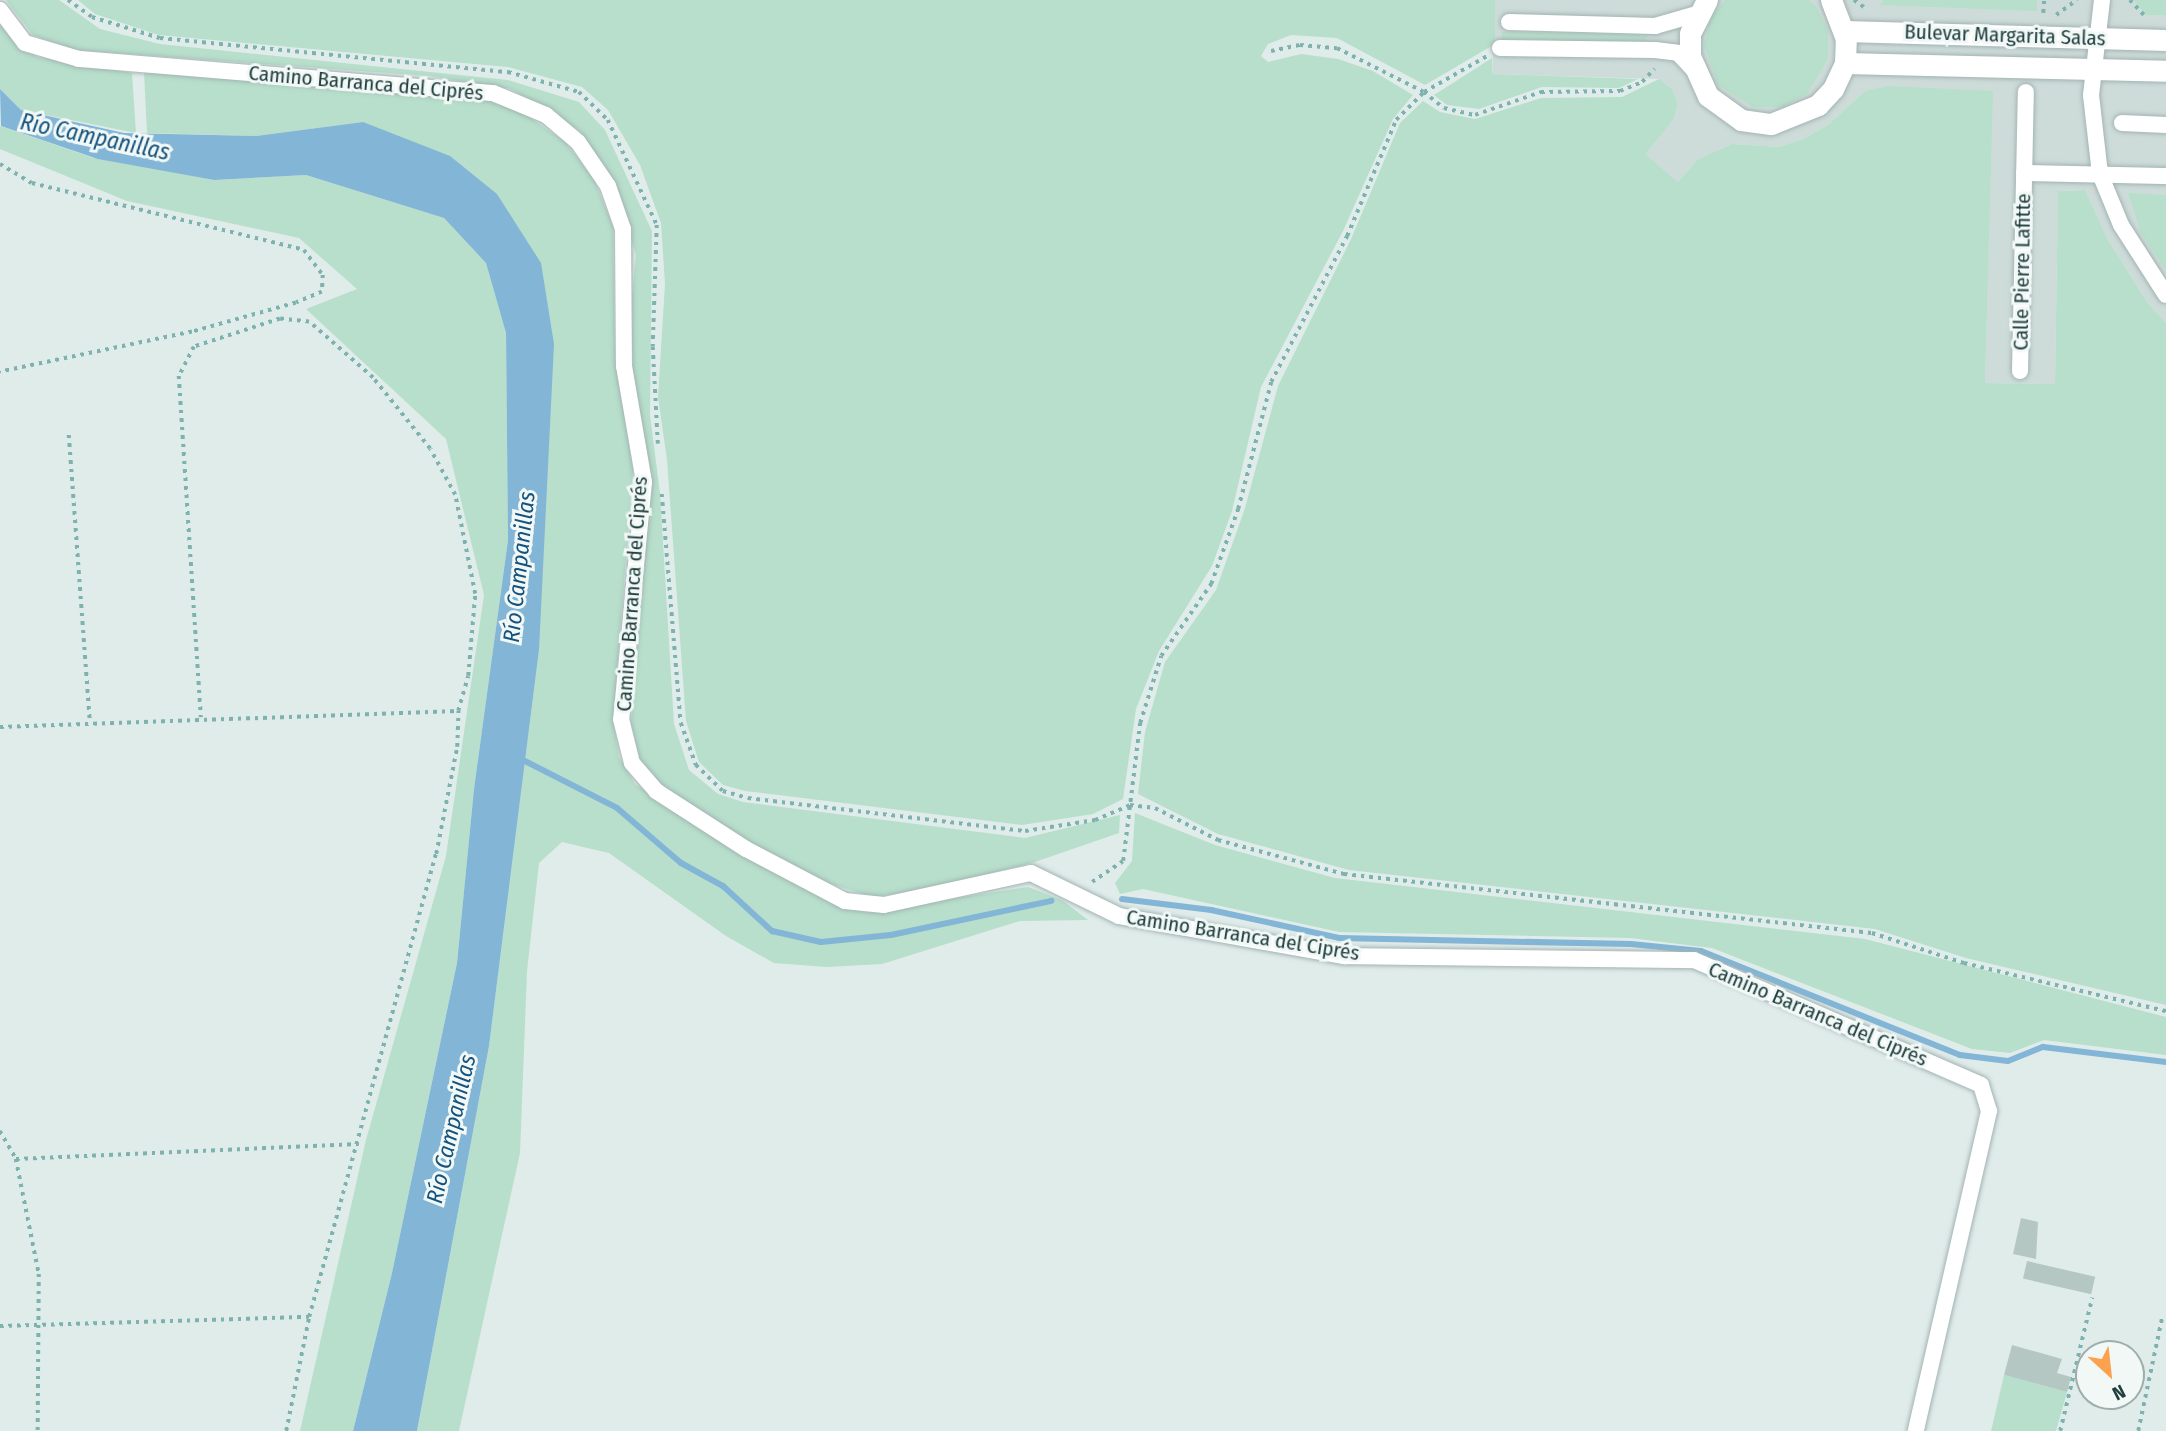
<!DOCTYPE html>
<html>
<head>
<meta charset="utf-8">
<style>
	body { margin:0 }
	#map { position:relative; width:2166px; height:1431px; overflow:hidden; background:#e0ecea; font-family:"Fira Sans Condensed",sans-serif }
	div>[style] { position:absolute }
	.built>* { inset:0; background:#cedcd9 }
	.green>* { inset:0; background:#b7dfcb; transform-origin:0 0 }
	.water>* { inset:0; background:#83b5d6 }
	.stream>* { height:6px; margin:-3px; padding:0 3px; transform-origin:3px; border-radius:3px; background:#83b5d6 }
	.building>* { inset:0; background:#b5c7c3; transform-origin:0 0 }
	.path>* { height:3.5px; margin-top:-1.75px; transform-origin:0; background:repeating-linear-gradient(90deg,#7eb2ae 0 3.5px,transparent 0 8.5px) }
	.roads { filter:drop-shadow(0 0 2px #a2b4b3) drop-shadow(0 0 2px #a2b4b3) }
	.street>* { height:16px; margin:-8px; padding:0 8px; transform-origin:8px; border-radius:8px; background:#fff }
	.secondary>* { height:21px; margin:-10.5px; padding:0 10.5px; transform-origin:10.5px; border-radius:10.5px; background:#fff }
	span { translate:-50% -50%; white-space:nowrap; text-align:center; line-height:1.15; -webkit-text-stroke:6px #f1f8f6; paint-order:stroke }
	.street-label { font-size:21px; color:#1f3e3d }
	.water-label { font-size:23px; color:#15537e; font-style:italic }
	.north { position:absolute; left:2075px; top:1340px; width:70px; height:70px; box-sizing:border-box; background:#f1f8f6; border:2px solid #9daeac; border-radius:50%; rotate:153deg; font-size:19px; font-weight:700; line-height:28px; text-align:center; color:#1f3e3d }
	.north::after { content:''; display:block; margin:auto; width:24px; height:32px; background:#fca24e; clip-path:polygon(50% 0,100% 100%,50% 72%,0 100%) }
</style>
</head>
<body>
<div id="map">
	<div class="built">
		<div style="clip-path:polygon(1495px 0,2166px 0,2166px 323px,2147px 302px,2108px 240px,2085px 190px,2058px 191px,2055px 384px,1985px 383px,1992px 91px,1865px 91px,1828px 125px,1803px 139px,1778px 147px,1732px 144px,1698px 159px,1678px 182px,1644px 154px,1674px 119px,1678px 103px,1672px 89px,1659px 79px,1492px 74px)"></div>
	</div>
	<div class="green">
		<div style="clip-path:polygon(6px 0,59px 0,100px 29px,160px 44px,508px 80px,579px 102px,605px 130px,652px 231px,650px 415px,660px 493px,674px 724px,689px 770px,718px 794px,743px 802px,1025px 838px,1120px 815px,1119px 833px,1032px 863px,917px 891px,872px 897px,810px 877px,716px 824px,661px 786px,639px 758px,631px 723px,650px 489px,633px 371px,631px 309px,636px 255px,613px 181px,579px 130px,511px 89px,429px 76px,75px 50px,33px 35px)"></div>
		<div style="clip-path:polygon(78px 0,1495px 0,1495px 44px,1425px 85px,1337px 38px,1291px 35px,1268px 44px,1261px 56px,1268px 62px,1301px 54px,1338px 59px,1373px 71px,1413px 95px,1393px 119px,1343px 231px,1261px 387px,1232px 511px,1212px 566px,1159px 651px,1136px 709px,1123px 799px,1093px 814px,1022px 825px,745px 791px,723px 785px,699px 762px,686px 721px,667px 460px,658px 397px,665px 284px,661px 223px,640px 165px,608px 110px,582px 87px,508px 67px,159px 35px,95px 14px)"></div>
		<div style="clip-path:polygon(1725px 0,1809px 0,1816px 6px,1828px 31px,1828px 59px,1807px 94px,1782px 107px,1753px 107px,1718px 85px,1704px 45px,1711px 18px)"></div>
		<div style="clip-path:polygon(1884px 0,2037px 0,2037px 11px,1880px 5px)"></div>
		<div style="clip-path:polygon(2134px 0,2166px 0,2166px 15px,2146px 15px)"></div>
		<div style="clip-path:polygon(0 24px,37px 57px,132px 73px,136px 133px,21px 110px,0 89px)"></div>
		<div style="left:1502px;top:32px;width:144px;height:8px;rotate:1deg"></div>
		<div style="clip-path:polygon(1492px 58px,1492px 74px,1638px 79px,1619px 88px,1542px 87px,1479px 109px,1447px 105px,1434px 95px)"></div>
		<div style="clip-path:polygon(144px 72px,487px 100px,525px 114px,566px 143px,594px 180px,613px 226px,615px 357px,633px 469px,613px 720px,619px 757px,635px 784px,725px 843px,826px 900px,864px 912px,1028px 887px,1062px 900px,1088px 920px,1020px 921px,882px 964px,827px 967px,774px 963px,726px 936px,609px 853px,562px 842px,539px 863px,527px 971px,520px 1153px,459px 1431px,417px 1431px,489px 1046px,539px 650px,541px 263px,363px 122px,256px 136px,147px 133px)"></div>
		<div style="clip-path:polygon(1659px 79px,1672px 89px,1678px 103px,1674px 119px,1645px 154px,1678px 182px,1698px 159px,1732px 144px,1778px 147px,1803px 139px,1828px 125px,1865px 91px,1888px 86px,1993px 91px,1985px 383px,2055px 384px,2058px 191px,2085px 190px,2108px 240px,2147px 302px,2166px 323px,2166px 1005px,1966px 958px,1875px 929px,1349px 870px,1218px 834px,1138px 794px,1145px 732px,1165px 662px,1216px 590px,1245px 508px,1278px 386px,1351px 239px,1400px 123px,1423px 101px,1440px 112px,1475px 119px,1541px 98px,1622px 97px)"></div>
		<div style="clip-path:polygon(0 126px,91px 157px,214px 180px,306px 175px,444px 218px,486px 263px,506px 333px,508px 540px,474px 789px,457px 963px,392px 1273px,353px 1431px,300px 1431px,366px 1140px,446px 856px,484px 595px,446px 439px,306px 309px,357px 289px,299px 238px,127px 201px,0 149px)"></div>
		<div style="clip-path:polygon(2128px 193px,2166px 195px,2166px 270px,2141px 233px)"></div>
		<div style="clip-path:polygon(1135px 813px,1215px 845px,1335px 878px,1865px 939px,2166px 1017px,2166px 1055px,2044px 1040px,2010px 1053px,1972px 1049px,1712px 948px,1630px 938px,1339px 932px,1143px 889px,1120px 894px,1115px 883px,1132px 861px)"></div>
		<div style="clip-path:polygon(2004px 1375px,2067px 1392px,2056px 1431px,1991px 1431px)"></div>
	</div>
	<div class="water">
		<div style="clip-path:polygon(0 89px,21px 110px,124px 133px,256px 136px,363px 122px,450px 156px,497px 194px,541px 263px,554px 344px,539px 650px,489px 1046px,417px 1431px,353px 1431px,392px 1273px,457px 963px,474px 789px,508px 540px,506px 333px,486px 263px,444px 218px,306px 175px,214px 180px,98px 159px,1px 126px)"></div>
	</div>
	<div class="stream">
		<div style="left:519px;top:758px;width:110px;rotate:27deg"></div>
		<div style="left:617px;top:808px;width:84px;rotate:40.7deg"></div>
		<div style="left:681px;top:863px;width:48px;rotate:28.7deg"></div>
		<div style="left:723px;top:886px;width:67px;rotate:42.6deg"></div>
		<div style="left:772px;top:931px;width:50px;rotate:12.7deg"></div>
		<div style="left:821px;top:942px;width:70px;rotate:-5.7deg"></div>
		<div style="left:891px;top:935px;width:164px;rotate:-12deg"></div>
		<div style="left:1122px;top:899px;width:90px;rotate:7deg"></div>
		<div style="left:1211px;top:910px;width:131px;rotate:12.3deg"></div>
		<div style="left:1339px;top:938px;width:292px;rotate:1.2deg"></div>
		<div style="left:1631px;top:944px;width:70px;rotate:5.7deg"></div>
		<div style="left:1701px;top:951px;width:279px;rotate:21.9deg"></div>
		<div style="left:1960px;top:1055px;width:48px;rotate:7.1deg"></div>
		<div style="left:2008px;top:1061px;width:38px;rotate:-22deg"></div>
		<div style="left:2043px;top:1047px;width:124px;rotate:7deg"></div>
	</div>
	<div class="building">
		<div style="clip-path:polygon(2021px 1218px,2038px 1222px,2036px 1259px,2013px 1254px)"></div>
		<div style="left:2027px;top:1261px;width:70px;height:18px;rotate:13deg"></div>
		<div style="clip-path:polygon(2012px 1345px,2062px 1359px,2057px 1373px,2071px 1377px,2067px 1392px,2004px 1375px)"></div>
	</div>
	<div class="path">
		<div style="left:68px;top:0;width:29px;rotate:35deg"></div>
		<div style="left:92px;top:17px;width:71px;rotate:17.2deg"></div>
		<div style="left:160px;top:38px;width:350px;rotate:5.6deg"></div>
		<div style="left:508px;top:72px;width:74px;rotate:15.7deg"></div>
		<div style="left:579px;top:92px;width:40px;rotate:44deg"></div>
		<div style="left:608px;top:120px;width:116px;rotate:65deg"></div>
		<div style="left:657px;top:225px;width:122px;rotate:91.9deg"></div>
		<div style="left:653px;top:347px;width:97px;rotate:87deg"></div>
		<div style="left:1854px;top:0;width:16px;rotate:35deg"></div>
		<div style="left:2130px;top:0;width:25px;rotate:47deg"></div>
		<div style="left:2043px;top:13px;width:13px;rotate:-86deg"></div>
		<div style="left:2056px;top:15px;width:26px;rotate:-36deg"></div>
		<div style="left:1271px;top:51px;width:30px;rotate:-12deg"></div>
		<div style="left:1300px;top:45px;width:37px;rotate:5deg"></div>
		<div style="left:1337px;top:48px;width:97px;rotate:26.8deg"></div>
		<div style="left:1424px;top:92px;width:26px;rotate:39deg"></div>
		<div style="left:1444px;top:108px;width:32px;rotate:13deg"></div>
		<div style="left:1475px;top:115px;width:70px;rotate:-19.2deg"></div>
		<div style="left:1541px;top:92px;width:79px;rotate:-0.7deg"></div>
		<div style="left:1620px;top:91px;width:24px;rotate:-22deg"></div>
		<div style="left:1642px;top:82px;width:18px;rotate:-47deg"></div>
		<div style="left:0;top:164px;width:37px;rotate:31deg"></div>
		<div style="left:32px;top:183px;width:280px;rotate:13.8deg"></div>
		<div style="left:304px;top:250px;width:31px;rotate:53deg"></div>
		<div style="left:323px;top:275px;width:17px;rotate:93deg"></div>
		<div style="left:322px;top:292px;width:28px;rotate:157deg"></div>
		<div style="left:296px;top:303px;width:108px;rotate:164.4deg"></div>
		<div style="left:192px;top:332px;width:196px;rotate:168.2deg"></div>
		<div style="left:69px;top:435px;width:289px;rotate:85.8deg"></div>
		<div style="left:662px;top:494px;width:230px;rotate:85.3deg"></div>
		<div style="left:681px;top:723px;width:45px;rotate:70.3deg"></div>
		<div style="left:696px;top:765px;width:37px;rotate:44deg"></div>
		<div style="left:723px;top:791px;width:26px;rotate:16deg"></div>
		<div style="left:748px;top:798px;width:279px;rotate:6.8deg"></div>
		<div style="left:1025px;top:831px;width:71px;rotate:-8.9deg"></div>
		<div style="left:1095px;top:820px;width:38px;rotate:-23deg"></div>
		<div style="left:1130px;top:805px;width:25px;rotate:7deg"></div>
		<div style="left:1155px;top:808px;width:71px;rotate:26.9deg"></div>
		<div style="left:1218px;top:840px;width:131px;rotate:15.1deg"></div>
		<div style="left:1344px;top:874px;width:531px;rotate:6.38deg"></div>
		<div style="left:1872px;top:933px;width:97px;rotate:18.1deg"></div>
		<div style="left:1964px;top:963px;width:208px;rotate:13.4deg"></div>
		<div style="left:0;top:727px;width:458px;rotate:-2deg"></div>
		<div style="left:458px;top:711px;width:36px;rotate:-74deg"></div>
		<div style="left:468px;top:676px;width:82px;rotate:-85.1deg"></div>
		<div style="left:475px;top:594px;width:101px;rotate:-101.4deg"></div>
		<div style="left:455px;top:495px;width:52px;rotate:-118.5deg"></div>
		<div style="left:430px;top:449px;width:91px;rotate:-128.8deg"></div>
		<div style="left:373px;top:378px;width:85px;rotate:-138.8deg"></div>
		<div style="left:309px;top:322px;width:29px;rotate:-174deg"></div>
		<div style="left:280px;top:319px;width:90px;rotate:162deg"></div>
		<div style="left:194px;top:347px;width:33px;rotate:117deg"></div>
		<div style="left:179px;top:376px;width:342px;rotate:86.3deg"></div>
		<div style="left:1092px;top:882px;width:37px;rotate:-34deg"></div>
		<div style="left:1123px;top:861px;width:139px;rotate:-83deg"></div>
		<div style="left:1140px;top:723px;width:70px;rotate:-72.6deg"></div>
		<div style="left:1161px;top:656px;width:88px;rotate:-55.2deg"></div>
		<div style="left:1211px;top:584px;width:80px;rotate:-70.2deg"></div>
		<div style="left:1238px;top:509px;width:131px;rotate:-75.4deg"></div>
		<div style="left:1271px;top:382px;width:165px;rotate:-62.5deg"></div>
		<div style="left:1347px;top:236px;width:126px;rotate:-67.1deg"></div>
		<div style="left:1396px;top:120px;width:40px;rotate:-45deg"></div>
		<div style="left:1424px;top:92px;width:73px;rotate:-29.7deg"></div>
		<div style="left:0;top:1131px;width:32px;rotate:60deg"></div>
		<div style="left:16px;top:1159px;width:117px;rotate:78.7deg"></div>
		<div style="left:39px;top:1274px;width:157px;rotate:90.4deg"></div>
		<div style="left:16px;top:1159px;width:343px;rotate:-2.5deg"></div>
		<div style="left:0;top:1326px;width:309px;rotate:-1.7deg"></div>
		<div style="left:286px;top:1431px;width:116px;rotate:-78.6deg"></div>
		<div style="left:309px;top:1317px;width:480px;rotate:-74.7deg"></div>
		<div style="left:436px;top:854px;width:109px;rotate:-78.9deg"></div>
		<div style="left:457px;top:747px;width:36px;rotate:-88deg"></div>
		<div style="left:2060px;top:1431px;width:137px;rotate:-76.5deg"></div>
		<div style="left:2138px;top:1431px;width:116px;rotate:-78.1deg"></div>
	</div>
	<div class="roads">
		<div class="street">
			<div style="left:2102px;top:0;width:96px;rotate:96.6deg"></div>
			<div style="left:2091px;top:95px;width:80px;rotate:83.5deg"></div>
			<div style="left:2100px;top:174px;width:55px;rotate:67.6deg"></div>
			<div style="left:2121px;top:225px;width:83px;rotate:57.3deg"></div>
			<div style="left:0;top:10px;width:41px;rotate:52.9deg"></div>
			<div style="left:25px;top:43px;width:56px;rotate:16.5deg"></div>
			<div style="left:79px;top:59px;width:415px;rotate:4.7deg"></div>
			<div style="left:493px;top:93px;width:57px;rotate:22.5deg"></div>
			<div style="left:546px;top:115px;width:42px;rotate:40.2deg"></div>
			<div style="left:578px;top:142px;width:53px;rotate:55.7deg"></div>
			<div style="left:608px;top:186px;width:46px;rotate:70.8deg"></div>
			<div style="left:623px;top:229px;width:137px;rotate:89.6deg"></div>
			<div style="left:624px;top:366px;width:118px;rotate:80.2deg"></div>
			<div style="left:644px;top:482px;width:238px;rotate:95.5deg"></div>
			<div style="left:621px;top:719px;width:45px;rotate:76deg"></div>
			<div style="left:632px;top:763px;width:37px;rotate:49deg"></div>
			<div style="left:656px;top:791px;width:107px;rotate:32.8deg"></div>
			<div style="left:746px;top:849px;width:112px;rotate:27.7deg"></div>
			<div style="left:845px;top:901px;width:39px;rotate:6deg"></div>
			<div style="left:884px;top:905px;width:150px;rotate:-12.3deg"></div>
			<div style="left:1031px;top:873px;width:98px;rotate:26deg"></div>
			<div style="left:1119px;top:916px;width:229px;rotate:10.1deg"></div>
			<div style="left:1344px;top:956px;width:350px;rotate:0.7deg"></div>
			<div style="left:1694px;top:960px;width:313px;rotate:23.5deg"></div>
			<div style="left:1981px;top:1085px;width:27px;rotate:73deg"></div>
			<div style="left:1989px;top:1111px;width:328px;rotate:102.9deg"></div>
			<div style="left:1509px;top:22px;width:146px;rotate:1.6deg"></div>
			<div style="left:1655px;top:26px;width:47px;rotate:-16.1deg"></div>
			<div style="left:1500px;top:48px;width:155px;rotate:0.7deg"></div>
			<div style="left:1655px;top:50px;width:23px;rotate:7deg"></div>
			<div style="left:1678px;top:53px;width:22px;rotate:47deg"></div>
			<div style="left:2122px;top:123px;width:44px;rotate:2.6deg"></div>
			<div style="left:2024px;top:173px;width:142px;rotate:1.2deg"></div>
			<div style="left:2020px;top:371px;width:279px;rotate:-88.8deg"></div>
		</div>
		<div class="secondary">
			<div style="left:1707px;top:0;width:37px;rotate:117deg"></div>
			<div style="left:1690px;top:33px;width:23px;rotate:90deg"></div>
			<div style="left:1690px;top:56px;width:44px;rotate:65.8deg"></div>
			<div style="left:1708px;top:96px;width:41px;rotate:36deg"></div>
			<div style="left:1741px;top:120px;width:30px;rotate:8deg"></div>
			<div style="left:1771px;top:124px;width:51px;rotate:-22deg"></div>
			<div style="left:1818px;top:105px;width:22px;rotate:-47deg"></div>
			<div style="left:1833px;top:89px;width:29px;rotate:-65deg"></div>
			<div style="left:1845px;top:63px;width:24px;rotate:-88deg"></div>
			<div style="left:1846px;top:39px;width:42px;rotate:-111deg"></div>
			<div style="left:1844px;top:31px;width:322px;rotate:1.6deg"></div>
			<div style="left:1845px;top:63px;width:321px;rotate:1.4deg"></div>
		</div>
	</div>
	<div class="street-label">
		<span style="left:2005px;top:35px;rotate:2deg">Bulevar Margarita Salas</span>
		<span style="left:366px;top:83px;rotate:5deg">Camino Barranca del Ciprés</span>
		<span style="left:2022px;top:272px;rotate:-89deg">Calle Pierre Lafitte</span>
		<span style="left:632px;top:594px;rotate:-86deg">Camino Barranca del Ciprés</span>
		<span style="left:1243px;top:935px;rotate:9deg">Camino Barranca del Ciprés</span>
		<span style="left:1818px;top:1014px;rotate:23deg">Camino Barranca del Ciprés</span>
	</div>
	<div class="water-label">
		<span style="left:95px;top:137px;rotate:12deg">Río Campanillas</span>
		<span style="left:519px;top:567px;rotate:-84deg">Río Campanillas</span>
		<span style="left:451px;top:1129px;rotate:-77deg">Río Campanillas</span>
	</div>
	<div class="north">N</div>
</div>
</body>
</html>
